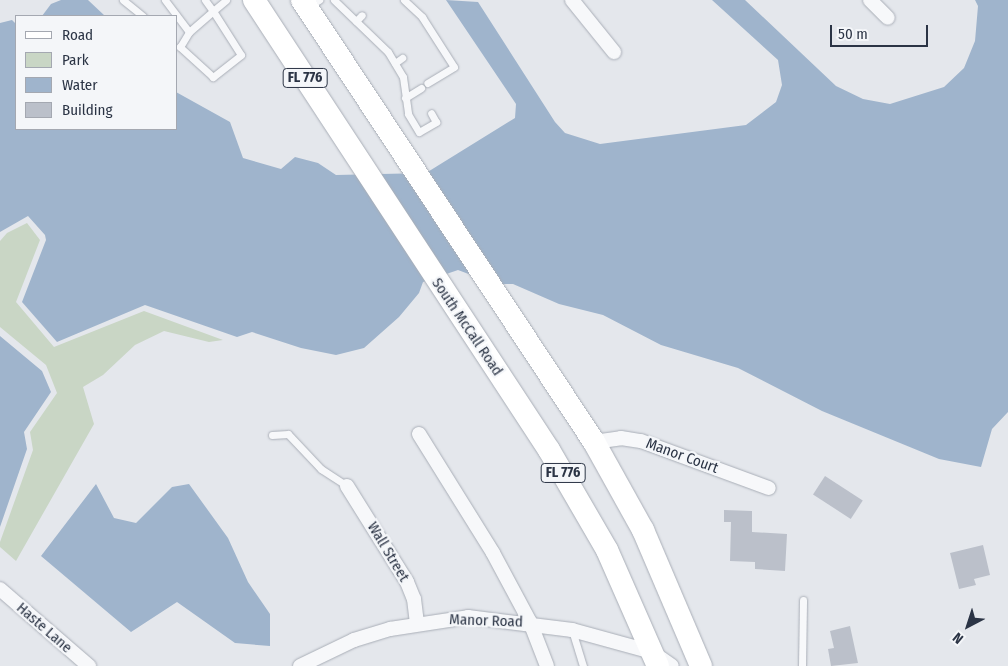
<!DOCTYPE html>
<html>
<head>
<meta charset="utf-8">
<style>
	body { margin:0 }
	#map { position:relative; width:1008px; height:666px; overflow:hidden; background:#e4e7ec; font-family:"Fira Sans Condensed",sans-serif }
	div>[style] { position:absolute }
	.green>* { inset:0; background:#c9d6c5 }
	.water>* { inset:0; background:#9fb4cc }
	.building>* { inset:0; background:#bbc0ca; transform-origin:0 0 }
	.roads { filter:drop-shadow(0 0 1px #a9aeb7) drop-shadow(0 0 1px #a9aeb7) }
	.service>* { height:7px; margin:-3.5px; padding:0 3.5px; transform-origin:3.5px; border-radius:3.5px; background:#f7f8fa }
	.minor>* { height:14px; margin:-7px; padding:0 7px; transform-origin:7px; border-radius:7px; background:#f7f8fa }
	.primary>* { height:22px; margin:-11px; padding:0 11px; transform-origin:11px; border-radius:11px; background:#fff }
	span { translate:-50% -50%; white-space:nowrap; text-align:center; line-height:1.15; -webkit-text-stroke:4.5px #f4f6f9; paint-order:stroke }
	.shield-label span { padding:1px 4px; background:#f4f6f9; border:1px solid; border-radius:4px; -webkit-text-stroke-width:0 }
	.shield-label { font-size:14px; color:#2b3445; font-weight:700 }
	.street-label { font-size:15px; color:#2b3445 }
	.legend { position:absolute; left:15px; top:15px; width:162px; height:115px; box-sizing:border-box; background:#f4f6f9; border:1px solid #a4a8b1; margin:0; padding:6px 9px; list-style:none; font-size:15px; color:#2b3445 }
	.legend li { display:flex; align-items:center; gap:10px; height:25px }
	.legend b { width:25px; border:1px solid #a4a8b1 }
	.north { position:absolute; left:943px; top:601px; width:50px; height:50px; -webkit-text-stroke:4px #f4f6f9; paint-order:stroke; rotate:220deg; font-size:14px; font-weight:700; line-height:20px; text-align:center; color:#2b3445 }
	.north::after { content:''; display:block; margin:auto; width:18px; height:22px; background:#2b3445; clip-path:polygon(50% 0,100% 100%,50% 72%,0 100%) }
	.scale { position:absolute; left:830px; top:25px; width:98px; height:22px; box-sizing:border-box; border:2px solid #2b3445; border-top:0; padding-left:6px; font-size:15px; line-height:18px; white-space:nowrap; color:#2b3445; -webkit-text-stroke:4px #f4f6f9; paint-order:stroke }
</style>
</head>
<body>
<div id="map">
	<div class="green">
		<div style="clip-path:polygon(27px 223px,40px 240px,16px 302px,54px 347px,144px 311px,223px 340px,209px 342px,164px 331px,135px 345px,103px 375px,83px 387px,94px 424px,16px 561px,0 547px,0 542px,33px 450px,30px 432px,57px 393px,46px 365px,0 327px,0 241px,7px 233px)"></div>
	</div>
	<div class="water">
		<div style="clip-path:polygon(61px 0,88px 0,105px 16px,42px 16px,51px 4px)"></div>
		<div style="clip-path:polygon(446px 0,478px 2px,555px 122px,565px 133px,600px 144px,746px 125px,776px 102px,782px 85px,778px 60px,712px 0,745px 0,836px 86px,863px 99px,890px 104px,944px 87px,964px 68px,975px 41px,978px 6px,975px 0,1008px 0,1008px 412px,992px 429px,981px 467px,939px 459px,822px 411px,738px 368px,661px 345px,603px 315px,559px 304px,513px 284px,495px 284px,458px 270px,423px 282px,419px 293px,399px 317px,364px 348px,336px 355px,301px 348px,252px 332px,237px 337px,145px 305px,57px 342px,22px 302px,46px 240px,45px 235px,28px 216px,0 232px,0 23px,12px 20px,16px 24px,16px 129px,176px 129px,176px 92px,230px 122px,243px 158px,281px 169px,295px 157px,318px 163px,336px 175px,426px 173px,515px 118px,516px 104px)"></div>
		<div style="clip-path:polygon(0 336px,42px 371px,51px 392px,24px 432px,27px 449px,0 527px)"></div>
		<div style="clip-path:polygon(96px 484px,114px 518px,136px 523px,172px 487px,189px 484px,228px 538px,248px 582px,270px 614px,270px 646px,235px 643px,177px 602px,131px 632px,41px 556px)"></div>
	</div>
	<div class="building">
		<div style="left:825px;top:476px;width:45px;height:22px;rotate:33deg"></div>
		<div style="clip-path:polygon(724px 510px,752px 511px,752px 532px,787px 534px,785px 571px,755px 569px,755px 562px,730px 561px,731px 522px,724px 522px)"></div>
		<div style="clip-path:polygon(983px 545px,990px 575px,974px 579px,976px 585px,959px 589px,950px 553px)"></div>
		<div style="clip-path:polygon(850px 626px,858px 663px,831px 666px,828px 649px,834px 648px,830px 631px)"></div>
	</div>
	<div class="roads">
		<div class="service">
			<div style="left:123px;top:0;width:26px;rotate:39deg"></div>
			<div style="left:165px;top:0;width:40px;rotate:53deg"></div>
			<div style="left:205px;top:0;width:14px;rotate:54deg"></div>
			<div style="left:213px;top:11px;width:52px;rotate:57.5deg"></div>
			<div style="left:241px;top:55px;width:36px;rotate:142deg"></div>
			<div style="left:213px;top:77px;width:45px;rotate:-137.7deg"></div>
			<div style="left:180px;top:47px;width:17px;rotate:-59deg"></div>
			<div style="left:189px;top:32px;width:32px;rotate:-41deg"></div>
			<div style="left:213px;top:11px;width:17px;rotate:-40deg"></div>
			<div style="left:334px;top:0;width:75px;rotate:43.9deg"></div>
			<div style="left:388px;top:52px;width:29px;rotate:59deg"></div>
			<div style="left:403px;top:77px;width:37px;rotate:82deg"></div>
			<div style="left:408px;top:114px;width:21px;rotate:59deg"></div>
			<div style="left:419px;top:132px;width:20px;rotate:-30deg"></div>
			<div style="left:436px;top:122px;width:10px;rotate:-119deg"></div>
			<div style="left:404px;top:0;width:25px;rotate:43deg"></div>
			<div style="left:422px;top:17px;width:59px;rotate:57.4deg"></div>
			<div style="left:454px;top:67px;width:31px;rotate:149deg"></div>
			<div style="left:309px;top:6px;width:12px;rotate:-31deg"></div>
			<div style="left:356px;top:21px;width:8px;rotate:-45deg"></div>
			<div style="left:395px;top:63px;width:9px;rotate:-36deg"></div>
			<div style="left:405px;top:98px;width:19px;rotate:-32deg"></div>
			<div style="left:272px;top:435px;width:16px;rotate:-4deg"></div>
			<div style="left:288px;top:434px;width:48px;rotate:46.7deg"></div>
			<div style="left:321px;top:469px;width:31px;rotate:33deg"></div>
			<div style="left:572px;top:630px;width:38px;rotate:73deg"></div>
			<div style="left:802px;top:666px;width:66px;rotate:-89.1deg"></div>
		</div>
		<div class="minor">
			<div style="left:572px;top:0;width:67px;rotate:51.1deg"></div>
			<div style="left:870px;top:0;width:25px;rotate:45deg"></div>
			<div style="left:419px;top:434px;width:140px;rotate:58.1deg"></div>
			<div style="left:493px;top:553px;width:78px;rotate:61.8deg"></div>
			<div style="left:530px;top:622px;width:47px;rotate:68.9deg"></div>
			<div style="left:594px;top:442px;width:27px;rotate:-8deg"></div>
			<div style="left:621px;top:438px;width:20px;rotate:9deg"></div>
			<div style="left:641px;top:441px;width:136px;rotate:20.2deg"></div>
			<div style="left:347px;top:486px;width:113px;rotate:58deg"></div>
			<div style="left:407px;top:582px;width:18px;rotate:68deg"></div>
			<div style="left:414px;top:599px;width:23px;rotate:83deg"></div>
			<div style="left:0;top:589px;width:118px;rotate:40.9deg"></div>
			<div style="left:300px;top:666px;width:60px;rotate:-25.7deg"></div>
			<div style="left:354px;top:640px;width:38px;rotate:-17deg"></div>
			<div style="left:390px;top:629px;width:79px;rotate:-8.7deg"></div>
			<div style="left:468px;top:617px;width:105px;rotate:7.1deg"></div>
			<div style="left:572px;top:630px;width:83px;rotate:15.4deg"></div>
			<div style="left:652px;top:652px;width:24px;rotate:35deg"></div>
		</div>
		<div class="primary">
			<div style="left:254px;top:0;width:538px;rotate:56.75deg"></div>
			<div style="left:549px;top:450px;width:116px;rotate:59.9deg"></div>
			<div style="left:607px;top:550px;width:127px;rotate:66.3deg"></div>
			<div style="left:302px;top:0;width:530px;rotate:56.55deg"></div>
			<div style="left:594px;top:442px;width:101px;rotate:60.9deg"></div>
			<div style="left:643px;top:530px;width:148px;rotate:66.9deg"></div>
		</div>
	</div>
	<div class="shield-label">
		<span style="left:305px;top:78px">FL 776</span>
		<span style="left:563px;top:473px">FL 776</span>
	</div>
	<div class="street-label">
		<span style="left:467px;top:327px;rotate:56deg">South McCall Road</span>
		<span style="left:682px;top:456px;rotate:20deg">Manor Court</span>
		<span style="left:388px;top:552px;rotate:59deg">Wall Street</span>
		<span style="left:486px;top:621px;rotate:2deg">Manor Road</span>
		<span style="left:44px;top:628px;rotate:41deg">Haste Lane</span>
	</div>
	<ul class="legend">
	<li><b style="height:6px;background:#fff"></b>Road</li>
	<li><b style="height:14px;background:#c9d6c5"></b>Park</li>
	<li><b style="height:14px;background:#9fb4cc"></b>Water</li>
	<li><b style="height:14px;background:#bbc0ca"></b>Building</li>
	</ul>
	<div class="north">N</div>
	<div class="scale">50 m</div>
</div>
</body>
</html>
